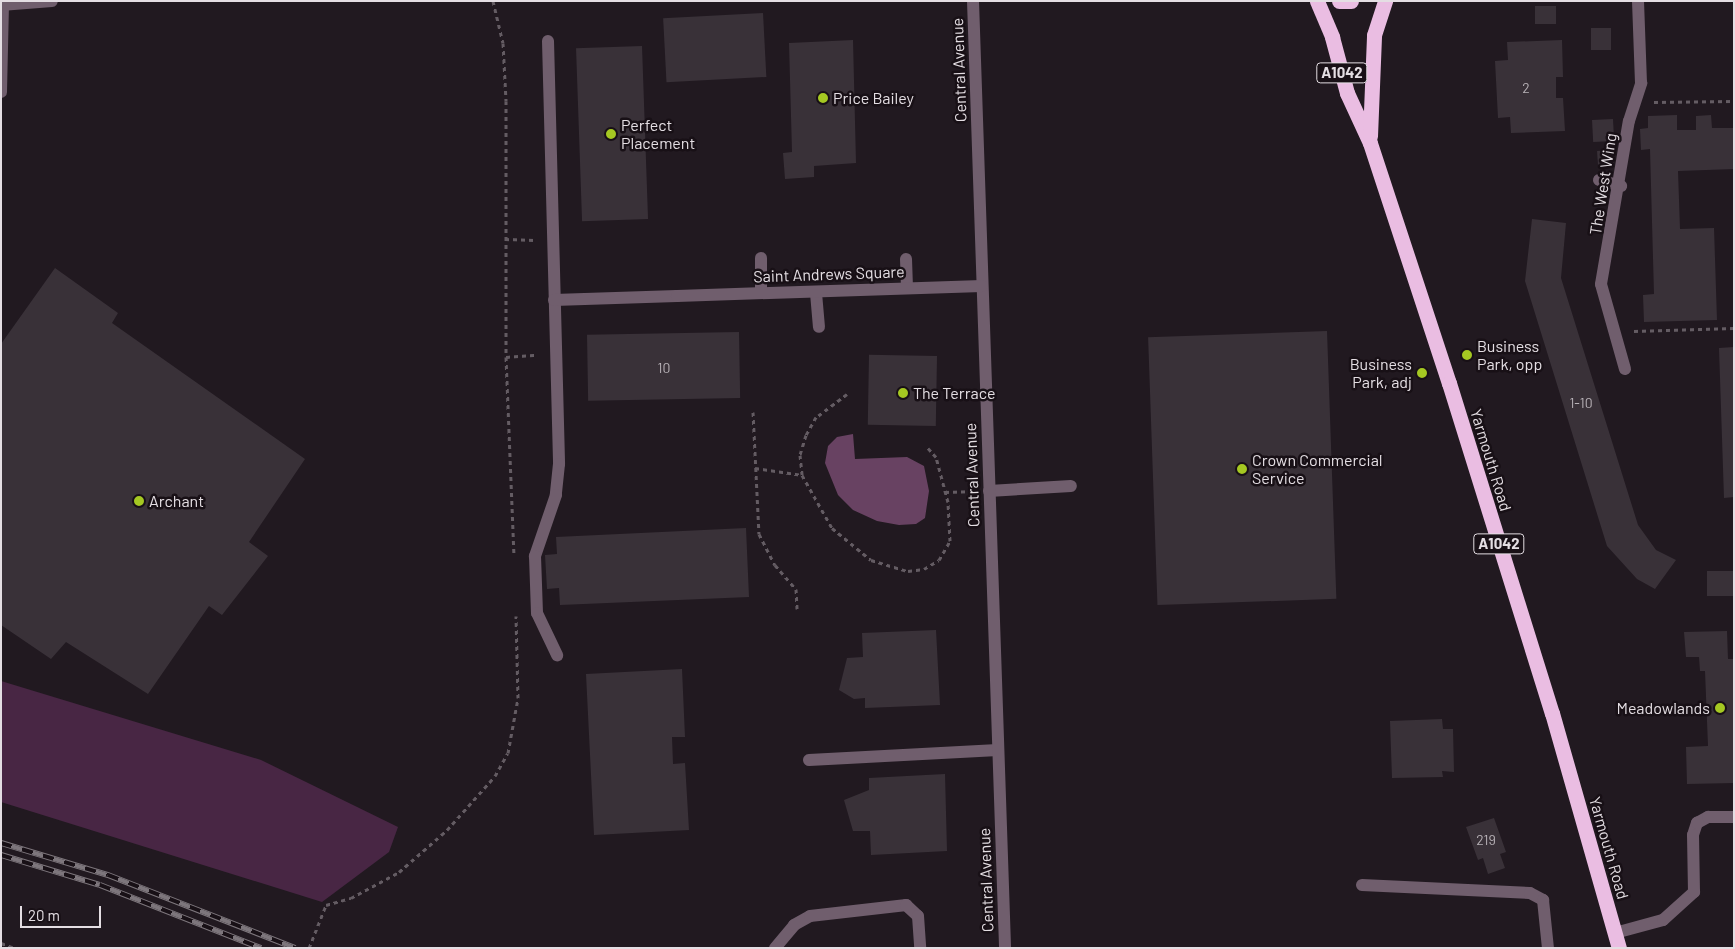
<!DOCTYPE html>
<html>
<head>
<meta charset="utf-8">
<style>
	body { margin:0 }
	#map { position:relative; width:1735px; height:949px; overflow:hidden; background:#211920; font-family:Barlow,sans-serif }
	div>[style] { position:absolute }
	.green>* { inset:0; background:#482644 }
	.water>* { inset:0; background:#684262 }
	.building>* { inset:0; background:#393138; transform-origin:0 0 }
	.path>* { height:3px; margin-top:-1.5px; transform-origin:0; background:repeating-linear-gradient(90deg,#645c63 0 4px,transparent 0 8px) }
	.lane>* { height:12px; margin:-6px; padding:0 6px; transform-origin:6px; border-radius:6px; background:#705e6d }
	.street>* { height:12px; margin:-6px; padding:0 6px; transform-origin:6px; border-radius:6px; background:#705e6d }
	.highway>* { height:15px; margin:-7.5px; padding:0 7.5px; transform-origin:7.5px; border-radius:7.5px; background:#eabde2 }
	.rail>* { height:5.5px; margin-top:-2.75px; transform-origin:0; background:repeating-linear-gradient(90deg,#181016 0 11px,#7d767c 0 22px); box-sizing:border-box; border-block:1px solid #7d767c }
	.dots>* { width:14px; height:14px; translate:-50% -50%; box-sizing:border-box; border:2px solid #181016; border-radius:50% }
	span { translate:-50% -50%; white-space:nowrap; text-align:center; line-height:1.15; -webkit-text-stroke:5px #181016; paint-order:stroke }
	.number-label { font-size:14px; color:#b9b3b8 }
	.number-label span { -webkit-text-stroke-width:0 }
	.shield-label span { padding:1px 4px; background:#181016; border:1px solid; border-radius:4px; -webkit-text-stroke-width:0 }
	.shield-label { font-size:15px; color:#e4dee3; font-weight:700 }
	.street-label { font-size:16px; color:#e4dee3 }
	.poi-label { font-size:16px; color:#e4dee3 }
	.left { translate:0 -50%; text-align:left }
	.right { translate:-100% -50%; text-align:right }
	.frame { position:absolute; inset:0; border:2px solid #e4dee3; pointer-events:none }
	.scale { position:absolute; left:20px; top:906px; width:81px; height:22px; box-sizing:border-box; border:2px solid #e4dee3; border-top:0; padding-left:6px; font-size:15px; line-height:18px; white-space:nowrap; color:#e4dee3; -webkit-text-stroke:4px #181016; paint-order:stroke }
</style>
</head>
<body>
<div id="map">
	<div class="green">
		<div style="clip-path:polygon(1px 681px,261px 760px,398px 827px,389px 852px,322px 902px,1px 802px)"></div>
	</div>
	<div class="water">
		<div style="clip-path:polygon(853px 434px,855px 459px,907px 457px,924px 466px,929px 491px,925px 518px,916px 524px,899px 525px,877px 521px,853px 510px,838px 495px,825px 463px,828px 446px,837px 437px)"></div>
	</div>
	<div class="building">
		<div style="left:1556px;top:6px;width:18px;height:21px;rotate:90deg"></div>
		<div style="left:763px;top:13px;width:64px;height:100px;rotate:87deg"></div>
		<div style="left:1591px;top:28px;width:20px;height:22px"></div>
		<div style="clip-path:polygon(853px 40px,856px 163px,814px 166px,814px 177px,785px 179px,783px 153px,792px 152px,789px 43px)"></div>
		<div style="clip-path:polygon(1562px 40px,1563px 77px,1556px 77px,1556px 98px,1563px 98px,1565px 131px,1511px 133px,1510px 117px,1498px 118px,1495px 61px,1508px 60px,1507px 42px)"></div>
		<div style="left:642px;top:46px;width:173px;height:66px;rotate:88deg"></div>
		<div style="clip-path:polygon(1677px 115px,1677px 130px,1696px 130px,1696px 116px,1711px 115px,1712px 128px,1734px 128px,1734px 169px,1678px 171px,1680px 229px,1714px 228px,1717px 320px,1644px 322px,1643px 295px,1654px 294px,1650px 149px,1641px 150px,1640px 129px,1648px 128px,1648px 116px)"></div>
		<div style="left:1613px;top:119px;width:22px;height:21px;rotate:87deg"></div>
		<div style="left:1613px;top:150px;width:15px;height:16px;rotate:86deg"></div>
		<div style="clip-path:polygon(1532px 219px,1566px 223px,1561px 278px,1638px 525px,1656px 550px,1676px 560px,1655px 589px,1637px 579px,1607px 546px,1525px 281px)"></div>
		<div style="clip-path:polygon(55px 268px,118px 313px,112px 323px,305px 459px,249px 542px,268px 556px,222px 615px,209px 606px,148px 694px,66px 642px,51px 659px,1px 625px,1px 344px)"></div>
		<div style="left:1327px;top:331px;width:268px;height:179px;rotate:88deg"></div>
		<div style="left:739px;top:332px;width:66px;height:152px;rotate:89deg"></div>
		<div style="clip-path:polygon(1734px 347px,1734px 497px,1724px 498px,1719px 348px)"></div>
		<div style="left:937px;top:356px;width:70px;height:68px;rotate:91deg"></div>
		<div style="clip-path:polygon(746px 528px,749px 597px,560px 605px,559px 588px,547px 589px,545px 555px,557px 554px,556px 537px)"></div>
		<div style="left:1734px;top:571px;width:25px;height:27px;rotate:90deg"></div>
		<div style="clip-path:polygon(936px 630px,940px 705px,865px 708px,865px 698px,854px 699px,839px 690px,847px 658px,863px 657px,862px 633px)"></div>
		<div style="clip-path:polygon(1727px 631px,1728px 659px,1734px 659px,1734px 783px,1687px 784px,1686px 747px,1708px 746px,1705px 671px,1700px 671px,1699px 657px,1686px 657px,1684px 632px)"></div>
		<div style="clip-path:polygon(682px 669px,685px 737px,672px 737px,673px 764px,685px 763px,689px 830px,594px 835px,586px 674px)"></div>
		<div style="clip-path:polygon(1442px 719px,1443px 729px,1453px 729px,1454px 772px,1442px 771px,1443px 777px,1392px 778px,1390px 721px)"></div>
		<div style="clip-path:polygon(945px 774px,947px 851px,871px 855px,870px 831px,853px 831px,844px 800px,869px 790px,869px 778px)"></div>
		<div style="clip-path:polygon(1494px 818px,1506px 852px,1500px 854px,1505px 868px,1488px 874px,1483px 858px,1478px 860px,1466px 827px)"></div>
	</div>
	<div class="path">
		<div style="left:493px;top:1px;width:43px;rotate:76.6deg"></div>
		<div style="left:503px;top:43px;width:58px;rotate:87deg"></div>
		<div style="left:506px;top:101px;width:256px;rotate:90deg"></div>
		<div style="left:506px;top:357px;width:196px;rotate:87.7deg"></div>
		<div style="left:1654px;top:102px;width:80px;rotate:-0.7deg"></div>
		<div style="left:505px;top:239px;width:29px;rotate:2deg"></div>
		<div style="left:1634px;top:331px;width:100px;rotate:-1.7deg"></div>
		<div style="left:506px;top:357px;width:31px;rotate:-4deg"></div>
		<div style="left:847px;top:394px;width:39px;rotate:143deg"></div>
		<div style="left:816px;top:417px;width:21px;rotate:119deg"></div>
		<div style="left:806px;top:435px;width:21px;rotate:107deg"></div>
		<div style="left:800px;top:455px;width:20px;rotate:84deg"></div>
		<div style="left:802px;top:475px;width:61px;rotate:60.5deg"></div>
		<div style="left:832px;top:528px;width:50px;rotate:39.4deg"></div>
		<div style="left:871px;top:560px;width:39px;rotate:17deg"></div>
		<div style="left:908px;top:571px;width:16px;rotate:-7deg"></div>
		<div style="left:924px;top:569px;width:17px;rotate:-31deg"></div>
		<div style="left:939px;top:560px;width:22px;rotate:-60deg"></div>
		<div style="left:950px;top:541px;width:39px;rotate:-93deg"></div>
		<div style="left:948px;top:502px;width:47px;rotate:-104.9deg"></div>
		<div style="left:936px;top:457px;width:12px;rotate:-132deg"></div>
		<div style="left:753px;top:412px;width:122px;rotate:87.2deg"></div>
		<div style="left:759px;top:534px;width:35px;rotate:63deg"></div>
		<div style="left:775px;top:565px;width:32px;rotate:49deg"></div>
		<div style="left:796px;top:589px;width:20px;rotate:87deg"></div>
		<div style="left:755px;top:468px;width:48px;rotate:8.5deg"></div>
		<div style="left:945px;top:492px;width:25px;rotate:-2deg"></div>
		<div style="left:1px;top:943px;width:14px;rotate:21deg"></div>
		<div style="left:309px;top:948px;width:46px;rotate:-68.4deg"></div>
		<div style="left:326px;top:905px;width:26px;rotate:-16deg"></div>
		<div style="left:351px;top:898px;width:55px;rotate:-28.4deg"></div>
		<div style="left:399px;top:872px;width:64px;rotate:-41.2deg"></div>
		<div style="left:447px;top:830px;width:72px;rotate:-48.4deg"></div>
		<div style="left:495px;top:776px;width:26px;rotate:-61deg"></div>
		<div style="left:508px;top:753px;width:56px;rotate:-79.7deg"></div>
		<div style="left:518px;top:698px;width:82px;rotate:-91.4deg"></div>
	</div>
	<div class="lane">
		<div style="left:548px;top:41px;width:423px;rotate:88.5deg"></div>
		<div style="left:559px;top:464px;width:31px;rotate:96deg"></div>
		<div style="left:556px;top:495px;width:65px;rotate:109deg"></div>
		<div style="left:535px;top:556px;width:57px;rotate:88deg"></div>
		<div style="left:537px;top:613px;width:47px;rotate:64.5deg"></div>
		<div style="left:1px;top:92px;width:87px;rotate:-88.7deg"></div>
		<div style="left:1599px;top:180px;width:23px;rotate:15deg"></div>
		<div style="left:906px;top:259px;width:28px;rotate:88deg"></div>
		<div style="left:761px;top:292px;width:34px;rotate:-90deg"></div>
		<div style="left:816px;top:293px;width:34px;rotate:85deg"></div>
		<div style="left:554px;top:300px;width:123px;rotate:-1.9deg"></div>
		<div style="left:989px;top:491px;width:82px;rotate:-3.5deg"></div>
		<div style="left:809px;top:760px;width:189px;rotate:-3deg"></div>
		<div style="left:1693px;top:835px;width:13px;rotate:-72deg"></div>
		<div style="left:1697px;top:823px;width:13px;rotate:-29deg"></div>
		<div style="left:1708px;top:817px;width:26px"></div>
		<div style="left:1362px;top:885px;width:168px;rotate:2.7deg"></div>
		<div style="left:1530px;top:893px;width:15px;rotate:28deg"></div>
		<div style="left:1543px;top:900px;width:48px;rotate:84.1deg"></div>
		<div style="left:775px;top:948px;width:30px;rotate:-50deg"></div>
		<div style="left:794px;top:925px;width:18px;rotate:-29deg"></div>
		<div style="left:810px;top:916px;width:97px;rotate:-6.5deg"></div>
		<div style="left:906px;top:905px;width:16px;rotate:43deg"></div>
		<div style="left:918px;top:916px;width:32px;rotate:86deg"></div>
	</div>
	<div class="street">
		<div style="left:973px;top:1px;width:948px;rotate:88.06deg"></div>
		<div style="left:1px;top:5px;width:51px;rotate:-4.5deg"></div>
		<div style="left:677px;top:296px;width:305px;rotate:-1.9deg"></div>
		<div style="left:1625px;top:369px;width:88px;rotate:-105.8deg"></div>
		<div style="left:1601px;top:284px;width:165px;rotate:-80.3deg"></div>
		<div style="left:1629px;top:121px;width:40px;rotate:-72deg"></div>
		<div style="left:1641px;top:83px;width:82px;rotate:-92.1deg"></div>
		<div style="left:1615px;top:933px;width:50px;rotate:-15.2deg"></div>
		<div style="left:1663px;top:920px;width:42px;rotate:-42.1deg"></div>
		<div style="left:1694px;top:892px;width:57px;rotate:-91deg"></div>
	</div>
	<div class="highway">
		<div style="left:1317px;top:1px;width:39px;rotate:67deg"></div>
		<div style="left:1332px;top:37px;width:58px;rotate:75deg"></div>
		<div style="left:1347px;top:93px;width:55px;rotate:65.3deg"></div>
		<div style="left:1370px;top:143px;width:253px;rotate:71.8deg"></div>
		<div style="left:1449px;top:383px;width:346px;rotate:72.7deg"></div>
		<div style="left:1552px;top:713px;width:244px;rotate:74.1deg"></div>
		<div style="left:1339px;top:1px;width:12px"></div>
		<div style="left:1370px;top:136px;width:101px;rotate:-87.7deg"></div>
		<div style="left:1374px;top:35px;width:36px;rotate:-72deg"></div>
	</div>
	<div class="rail">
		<div style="left:1px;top:843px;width:112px;rotate:16.7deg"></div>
		<div style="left:108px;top:875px;width:201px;rotate:21.3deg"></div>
		<div style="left:1px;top:855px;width:103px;rotate:16.9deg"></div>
		<div style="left:100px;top:885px;width:173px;rotate:21.4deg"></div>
	</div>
	<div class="dots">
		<div style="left:823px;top:98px;background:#a5c822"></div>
		<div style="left:611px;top:134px;background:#a5c822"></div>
		<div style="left:1467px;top:355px;background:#a5c822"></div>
		<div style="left:1422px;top:373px;background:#a5c822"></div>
		<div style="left:903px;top:393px;background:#a5c822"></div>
		<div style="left:1242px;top:469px;background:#a5c822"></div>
		<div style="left:139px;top:501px;background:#a5c822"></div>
		<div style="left:1720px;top:708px;background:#a5c822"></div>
	</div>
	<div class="number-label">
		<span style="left:1526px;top:88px">2</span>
		<span style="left:664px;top:368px">10</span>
		<span style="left:1581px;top:403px">1-10</span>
		<span style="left:1486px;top:840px">219</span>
	</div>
	<div class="shield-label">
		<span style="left:1342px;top:73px">A1042</span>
		<span style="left:1499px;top:544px">A1042</span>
	</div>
	<div class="street-label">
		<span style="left:959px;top:70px;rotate:-92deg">Central Avenue</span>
		<span style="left:1603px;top:184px;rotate:-81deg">The West Wing</span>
		<span style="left:829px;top:274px;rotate:-2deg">Saint Andrews Square</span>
		<span style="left:1491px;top:460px;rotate:73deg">Yarmouth Road</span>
		<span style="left:972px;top:475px;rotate:-92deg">Central Avenue</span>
		<span style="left:1609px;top:848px;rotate:74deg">Yarmouth Road</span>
		<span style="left:986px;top:880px;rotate:-92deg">Central Avenue</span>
	</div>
	<div class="poi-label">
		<span class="left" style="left:833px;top:98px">Price Bailey</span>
		<span class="left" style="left:621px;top:134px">Perfect<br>Placement</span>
		<span class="left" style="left:1477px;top:355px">Business<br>Park, opp</span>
		<span class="right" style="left:1412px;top:373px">Business<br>Park, adj</span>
		<span class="left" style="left:913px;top:393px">The Terrace</span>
		<span class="left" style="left:1252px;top:469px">Crown Commercial<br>Service</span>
		<span class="left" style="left:149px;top:501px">Archant</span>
		<span class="right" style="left:1710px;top:708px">Meadowlands</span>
	</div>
	<div class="frame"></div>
	<div class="scale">20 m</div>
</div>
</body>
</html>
